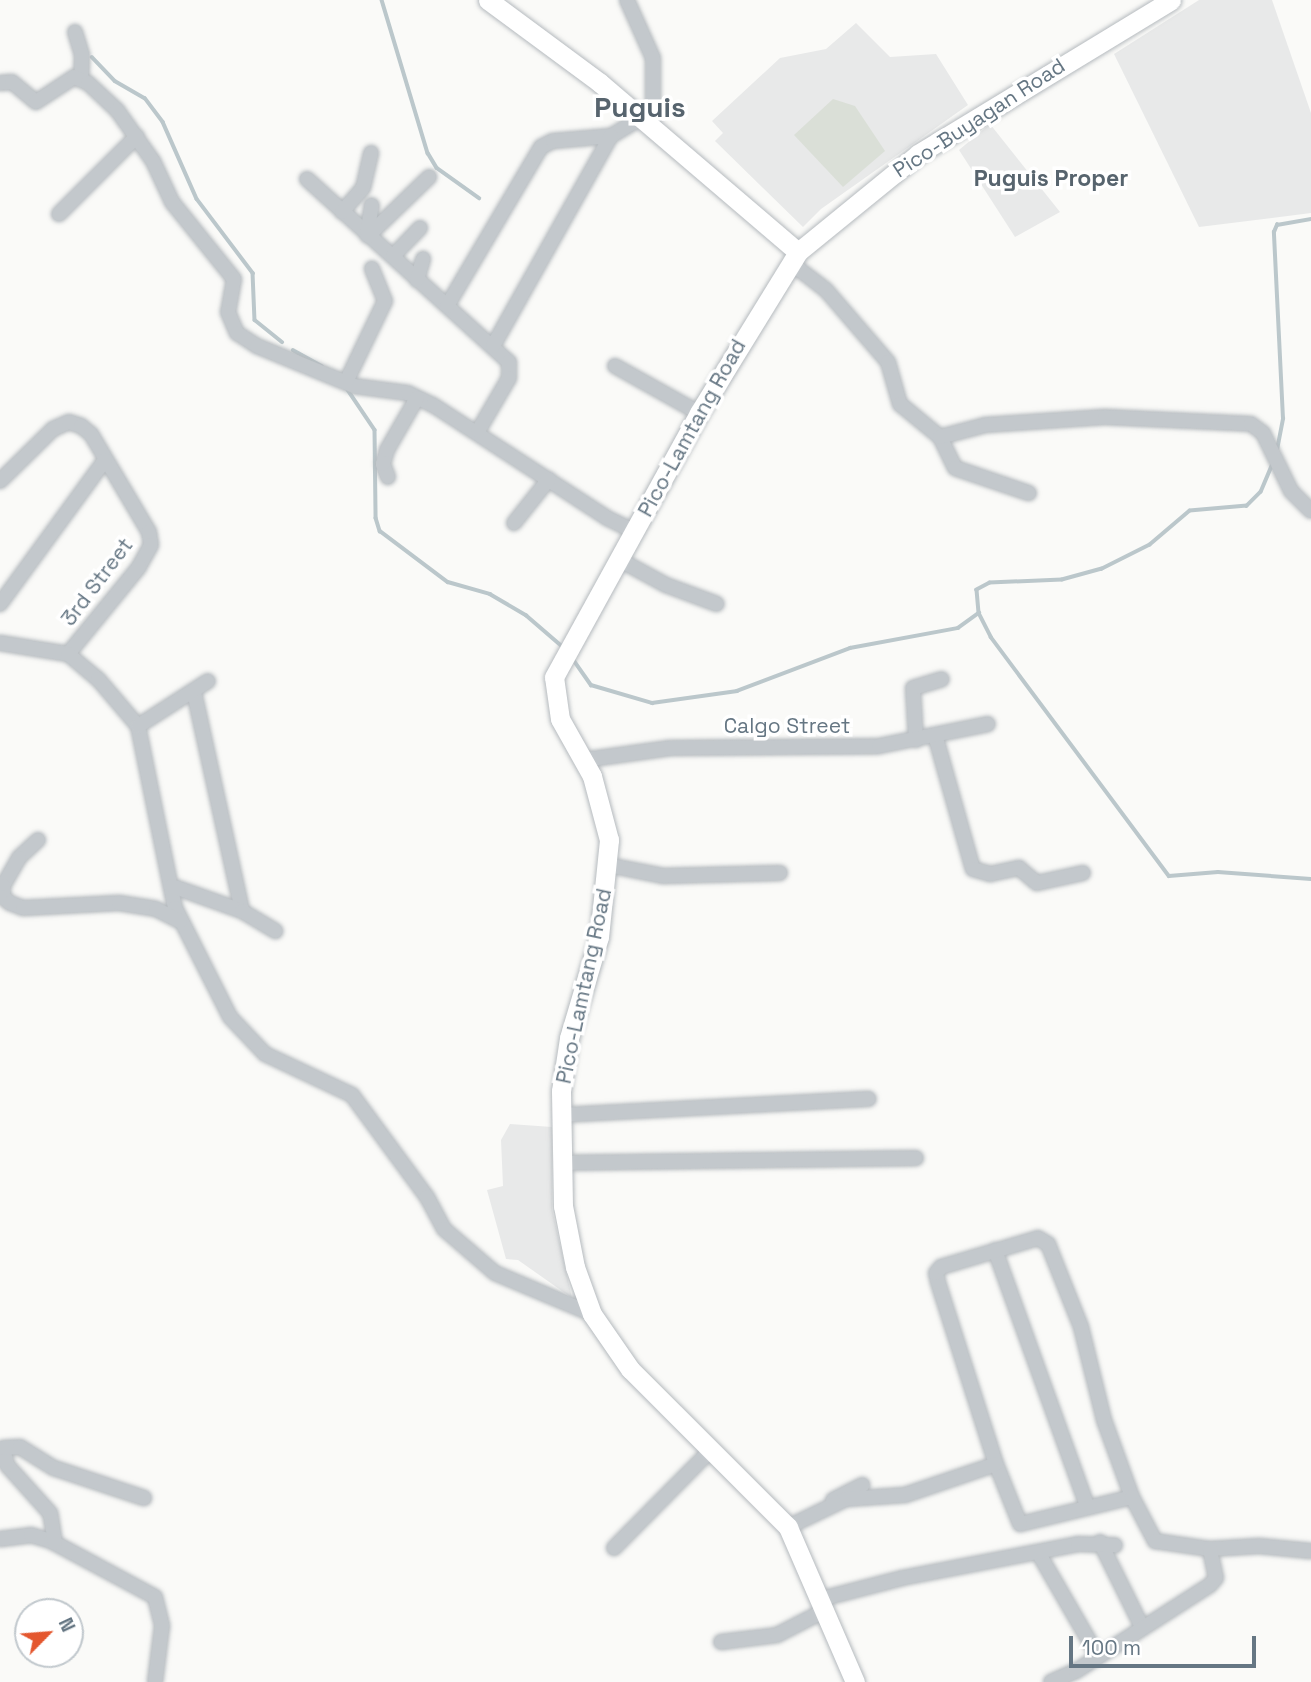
<!DOCTYPE html>
<html>
<head>
<meta charset="utf-8">
<style>
	body { margin:0 }
	#map { position:relative; width:1311px; height:1682px; overflow:hidden; background:#fafaf8; font-family:"Space Grotesk",sans-serif }
	div>[style] { position:absolute }
	.built>* { inset:0; background:#e8e9e9 }
	.green>* { inset:0; background:#dadfd7 }
	.stream>* { height:3.5px; margin:-1.75px; padding:0 1.75px; transform-origin:1.75px; border-radius:1.75px; background:#bbc7cb }
	.roads { filter:drop-shadow(0 0 2px #b5babe) drop-shadow(0 0 2px #b5babe) }
	.minor>* { height:14px; margin:-7px; padding:0 7px; transform-origin:7px; border-radius:7px; background:#c3c8cc }
	.major>* { height:19px; margin:-9.5px; padding:0 9.5px; transform-origin:9.5px; border-radius:9.5px; background:#fff }
	span { translate:-50% -50%; white-space:nowrap; text-align:center; line-height:1.15; -webkit-text-stroke:7px #fff; paint-order:stroke }
	.street-label { font-size:21px; color:#657683 }
	.neighbourhood-label { font-size:23px; color:#57646e; font-weight:700 }
	.district-label { font-size:28px; color:#57646e; font-weight:700 }
	.north { position:absolute; left:14px; top:1598px; width:70px; height:70px; box-sizing:border-box; background:#fff; border:2px solid #c1c8cd; border-radius:50%; rotate:65deg; font-size:19px; font-weight:700; line-height:28px; text-align:center; color:#657683 }
	.north::after { content:''; display:block; margin:auto; width:24px; height:32px; background:#e4572e; clip-path:polygon(50% 0,100% 100%,50% 72%,0 100%) }
	.scale { position:absolute; left:1069px; top:1636px; width:187px; height:32px; box-sizing:border-box; border:4px solid #657683; border-top:0; padding-left:9px; font-size:21px; line-height:24px; white-space:nowrap; color:#657683; -webkit-text-stroke:5px #fff; paint-order:stroke }
</style>
</head>
<body>
<div id="map">
	<div class="built">
		<div style="clip-path:polygon(1199px 0,1272px 0,1311px 113px,1311px 213px,1199px 227px,1114px 54px)"></div>
		<div style="clip-path:polygon(856px 23px,890px 57px,936px 54px,968px 105px,821px 209px,803px 227px,715px 141px,723px 133px,712px 121px,780px 58px,826px 49px)"></div>
		<div style="clip-path:polygon(990px 124px,1060px 212px,1015px 237px,959px 150px)"></div>
		<div style="clip-path:polygon(510px 1124px,552px 1127px,552px 1209px,572px 1298px,518px 1260px,506px 1259px,487px 1190px,503px 1186px,501px 1140px)"></div>
	</div>
	<div class="green">
		<div style="clip-path:polygon(833px 99px,855px 106px,885px 151px,843px 187px,794px 135px)"></div>
	</div>
	<div class="stream">
		<div style="left:382px;top:0;width:160px;rotate:73.3deg"></div>
		<div style="left:428px;top:153px;width:17px;rotate:59deg"></div>
		<div style="left:437px;top:168px;width:52px;rotate:35.5deg"></div>
		<div style="left:92px;top:57px;width:33px;rotate:46deg"></div>
		<div style="left:115px;top:81px;width:34px;rotate:30deg"></div>
		<div style="left:145px;top:98px;width:30px;rotate:53deg"></div>
		<div style="left:163px;top:122px;width:84px;rotate:66.2deg"></div>
		<div style="left:197px;top:199px;width:93px;rotate:52.9deg"></div>
		<div style="left:253px;top:273px;width:47px;rotate:87.6deg"></div>
		<div style="left:255px;top:320px;width:35px;rotate:39deg"></div>
		<div style="left:293px;top:350px;width:33px;rotate:29deg"></div>
		<div style="left:348px;top:390px;width:48px;rotate:56deg"></div>
		<div style="left:375px;top:430px;width:88px;rotate:89.3deg"></div>
		<div style="left:376px;top:518px;width:14px;rotate:73deg"></div>
		<div style="left:380px;top:531px;width:85px;rotate:36.9deg"></div>
		<div style="left:448px;top:582px;width:44px;rotate:15.9deg"></div>
		<div style="left:490px;top:594px;width:42px;rotate:30.3deg"></div>
		<div style="left:526px;top:615px;width:49px;rotate:40.9deg"></div>
		<div style="left:1277px;top:450px;width:32px;rotate:-79deg"></div>
		<div style="left:1283px;top:419px;width:187px;rotate:-92.8deg"></div>
		<div style="left:1274px;top:232px;width:8px;rotate:-67deg"></div>
		<div style="left:1277px;top:225px;width:35px;rotate:-10deg"></div>
		<div style="left:1273px;top:464px;width:30px;rotate:113deg"></div>
		<div style="left:1261px;top:492px;width:20px;rotate:135deg"></div>
		<div style="left:1247px;top:506px;width:57px;rotate:175deg"></div>
		<div style="left:1190px;top:511px;width:52px;rotate:139.6deg"></div>
		<div style="left:1150px;top:545px;width:54px;rotate:153.4deg"></div>
		<div style="left:1102px;top:569px;width:41px;rotate:164.6deg"></div>
		<div style="left:1062px;top:580px;width:72px;rotate:177.6deg"></div>
		<div style="left:990px;top:583px;width:15px;rotate:152deg"></div>
		<div style="left:977px;top:590px;width:23px;rotate:85deg"></div>
		<div style="left:979px;top:613px;width:27px;rotate:63deg"></div>
		<div style="left:991px;top:637px;width:298px;rotate:53.3deg"></div>
		<div style="left:1169px;top:876px;width:49px;rotate:-4.7deg"></div>
		<div style="left:1218px;top:872px;width:93px;rotate:4.3deg"></div>
		<div style="left:573px;top:659px;width:32px;rotate:55deg"></div>
		<div style="left:591px;top:685px;width:64px;rotate:16.4deg"></div>
		<div style="left:652px;top:703px;width:86px;rotate:-8deg"></div>
		<div style="left:737px;top:691px;width:121px;rotate:-20.8deg"></div>
		<div style="left:850px;top:648px;width:110px;rotate:-10.5deg"></div>
		<div style="left:958px;top:628px;width:26px;rotate:-36deg"></div>
	</div>
	<div class="roads">
		<div class="minor">
			<div style="left:627px;top:0;width:64px;rotate:65.9deg"></div>
			<div style="left:653px;top:58px;width:74px;rotate:90deg"></div>
			<div style="left:75px;top:32px;width:24px;rotate:73deg"></div>
			<div style="left:82px;top:55px;width:24px;rotate:92deg"></div>
			<div style="left:0;top:83px;width:12px;rotate:-5deg"></div>
			<div style="left:12px;top:82px;width:31px;rotate:40deg"></div>
			<div style="left:36px;top:102px;width:45px;rotate:-33.3deg"></div>
			<div style="left:74px;top:77px;width:15px;rotate:23deg"></div>
			<div style="left:88px;top:83px;width:40px;rotate:43deg"></div>
			<div style="left:117px;top:110px;width:62px;rotate:54.8deg"></div>
			<div style="left:153px;top:161px;width:45px;rotate:65.1deg"></div>
			<div style="left:172px;top:202px;width:99px;rotate:51.2deg"></div>
			<div style="left:234px;top:279px;width:34px;rotate:100deg"></div>
			<div style="left:228px;top:312px;width:23px;rotate:67deg"></div>
			<div style="left:237px;top:333px;width:24px;rotate:33deg"></div>
			<div style="left:257px;top:346px;width:105px;rotate:22.4deg"></div>
			<div style="left:354px;top:386px;width:54px;rotate:7.4deg"></div>
			<div style="left:408px;top:393px;width:28px;rotate:26deg"></div>
			<div style="left:433px;top:405px;width:207px;rotate:33deg"></div>
			<div style="left:607px;top:518px;width:30px;rotate:26deg"></div>
			<div style="left:307px;top:179px;width:273px;rotate:42.2deg"></div>
			<div style="left:509px;top:362px;width:16px;rotate:90deg"></div>
			<div style="left:509px;top:378px;width:61px;rotate:120.3deg"></div>
			<div style="left:342px;top:212px;width:32px;rotate:-49deg"></div>
			<div style="left:363px;top:188px;width:36px;rotate:-77deg"></div>
			<div style="left:59px;top:214px;width:110px;rotate:-45deg"></div>
			<div style="left:367px;top:235px;width:30px;rotate:-81deg"></div>
			<div style="left:368px;top:236px;width:85px;rotate:-44deg"></div>
			<div style="left:393px;top:256px;width:39px;rotate:-46deg"></div>
			<div style="left:791px;top:263px;width:44px;rotate:37.6deg"></div>
			<div style="left:826px;top:290px;width:95px;rotate:49.3deg"></div>
			<div style="left:888px;top:362px;width:44px;rotate:74.1deg"></div>
			<div style="left:900px;top:404px;width:52px;rotate:39.5deg"></div>
			<div style="left:940px;top:437px;width:34px;rotate:64deg"></div>
			<div style="left:955px;top:468px;width:78px;rotate:18.7deg"></div>
			<div style="left:417px;top:280px;width:22px;rotate:-74deg"></div>
			<div style="left:447px;top:306px;width:185px;rotate:-59.4deg"></div>
			<div style="left:541px;top:147px;width:13px;rotate:-27deg"></div>
			<div style="left:553px;top:141px;width:58px;rotate:-4.9deg"></div>
			<div style="left:611px;top:136px;width:33px;rotate:-31deg"></div>
			<div style="left:493px;top:346px;width:241px;rotate:-60.7deg"></div>
			<div style="left:615px;top:366px;width:96px;rotate:29.2deg"></div>
			<div style="left:346px;top:382px;width:90px;rotate:-64.3deg"></div>
			<div style="left:385px;top:301px;width:35px;rotate:-112deg"></div>
			<div style="left:940px;top:437px;width:47px;rotate:-14.9deg"></div>
			<div style="left:985px;top:425px;width:120px;rotate:-3.8deg"></div>
			<div style="left:1105px;top:417px;width:146px;rotate:2.7deg"></div>
			<div style="left:1251px;top:424px;width:15px;rotate:37deg"></div>
			<div style="left:1263px;top:433px;width:64px;rotate:64.2deg"></div>
			<div style="left:1291px;top:491px;width:28px;rotate:45deg"></div>
			<div style="left:388px;top:477px;width:14px;rotate:-111deg"></div>
			<div style="left:383px;top:464px;width:15px;rotate:-74deg"></div>
			<div style="left:387px;top:450px;width:60px;rotate:-60deg"></div>
			<div style="left:0;top:481px;width:74px;rotate:-44.5deg"></div>
			<div style="left:53px;top:429px;width:17px;rotate:-24deg"></div>
			<div style="left:69px;top:422px;width:13px;rotate:18deg"></div>
			<div style="left:81px;top:426px;width:13px;rotate:39deg"></div>
			<div style="left:91px;top:434px;width:114px;rotate:59.4deg"></div>
			<div style="left:149px;top:532px;width:13px;rotate:81deg"></div>
			<div style="left:151px;top:545px;width:25px;rotate:119deg"></div>
			<div style="left:139px;top:567px;width:112px;rotate:129.2deg"></div>
			<div style="left:514px;top:523px;width:56px;rotate:-51.5deg"></div>
			<div style="left:620px;top:560px;width:52px;rotate:28.5deg"></div>
			<div style="left:666px;top:585px;width:54px;rotate:20.4deg"></div>
			<div style="left:0;top:604px;width:178px;rotate:-53.9deg"></div>
			<div style="left:0;top:643px;width:69px;rotate:9.2deg"></div>
			<div style="left:68px;top:654px;width:39px;rotate:40deg"></div>
			<div style="left:98px;top:679px;width:62px;rotate:49.6deg"></div>
			<div style="left:138px;top:726px;width:186px;rotate:78.5deg"></div>
			<div style="left:175px;top:908px;width:122px;rotate:63.2deg"></div>
			<div style="left:230px;top:1017px;width:51px;rotate:46.6deg"></div>
			<div style="left:265px;top:1054px;width:96px;rotate:25.2deg"></div>
			<div style="left:352px;top:1095px;width:127px;rotate:53.7deg"></div>
			<div style="left:427px;top:1197px;width:36px;rotate:62deg"></div>
			<div style="left:444px;top:1229px;width:67px;rotate:40.8deg"></div>
			<div style="left:495px;top:1273px;width:105px;rotate:22.9deg"></div>
			<div style="left:194px;top:692px;width:224px;rotate:77.6deg"></div>
			<div style="left:138px;top:726px;width:83px;rotate:-32.7deg"></div>
			<div style="left:935px;top:735px;width:139px;rotate:74.2deg"></div>
			<div style="left:973px;top:869px;width:18px;rotate:16deg"></div>
			<div style="left:990px;top:874px;width:30px;rotate:-12deg"></div>
			<div style="left:1019px;top:868px;width:23px;rotate:40deg"></div>
			<div style="left:1037px;top:883px;width:47px;rotate:-12.3deg"></div>
			<div style="left:916px;top:740px;width:52px;rotate:-93.3deg"></div>
			<div style="left:913px;top:688px;width:30px;rotate:-17deg"></div>
			<div style="left:584px;top:760px;width:87px;rotate:-7.9deg"></div>
			<div style="left:670px;top:748px;width:209px;rotate:-0.5deg"></div>
			<div style="left:879px;top:746px;width:111px;rotate:-11.4deg"></div>
			<div style="left:38px;top:840px;width:26px;rotate:137deg"></div>
			<div style="left:19px;top:858px;width:32px;rotate:120deg"></div>
			<div style="left:3px;top:886px;width:11px;rotate:90deg"></div>
			<div style="left:3px;top:897px;width:9px;rotate:41deg"></div>
			<div style="left:10px;top:903px;width:14px;rotate:21deg"></div>
			<div style="left:23px;top:908px;width:96px;rotate:-3deg"></div>
			<div style="left:119px;top:903px;width:37px;rotate:9deg"></div>
			<div style="left:156px;top:909px;width:27px;rotate:27deg"></div>
			<div style="left:608px;top:865px;width:56px;rotate:11.3deg"></div>
			<div style="left:663px;top:876px;width:117px;rotate:-1.5deg"></div>
			<div style="left:172px;top:886px;width:74px;rotate:19.7deg"></div>
			<div style="left:242px;top:911px;width:39px;rotate:31deg"></div>
			<div style="left:561px;top:1115px;width:308px;rotate:-3deg"></div>
			<div style="left:561px;top:1163px;width:355px;rotate:-0.8deg"></div>
			<div style="left:995px;top:1250px;width:272px;rotate:70.2deg"></div>
			<div style="left:1132px;top:1497px;width:115px;rotate:166.4deg"></div>
			<div style="left:1020px;top:1524px;width:65px;rotate:-111.8deg"></div>
			<div style="left:996px;top:1464px;width:191px;rotate:-107.7deg"></div>
			<div style="left:938px;top:1282px;width:9px;rotate:-103deg"></div>
			<div style="left:936px;top:1273px;width:8px;rotate:-50deg"></div>
			<div style="left:941px;top:1267px;width:101px;rotate:-16.6deg"></div>
			<div style="left:1038px;top:1238px;width:12px;rotate:31deg"></div>
			<div style="left:1048px;top:1244px;width:89px;rotate:68.3deg"></div>
			<div style="left:1081px;top:1327px;width:96px;rotate:76.1deg"></div>
			<div style="left:1104px;top:1420px;width:82px;rotate:70deg"></div>
			<div style="left:1132px;top:1497px;width:50px;rotate:62.4deg"></div>
			<div style="left:1155px;top:1541px;width:56px;rotate:8.3deg"></div>
			<div style="left:1210px;top:1549px;width:49px;rotate:-3.5deg"></div>
			<div style="left:1259px;top:1546px;width:52px;rotate:5.5deg"></div>
			<div style="left:833px;top:1500px;width:33px;rotate:-27deg"></div>
			<div style="left:788px;top:1527px;width:64px;rotate:-25.8deg"></div>
			<div style="left:846px;top:1499px;width:59px;rotate:-3.9deg"></div>
			<div style="left:905px;top:1495px;width:96px;rotate:-18.8deg"></div>
			<div style="left:0;top:1539px;width:31px;rotate:-7deg"></div>
			<div style="left:31px;top:1535px;width:21px;rotate:17deg"></div>
			<div style="left:51px;top:1541px;width:118px;rotate:28.3deg"></div>
			<div style="left:155px;top:1597px;width:30px;rotate:76deg"></div>
			<div style="left:162px;top:1626px;width:56px;rotate:97.1deg"></div>
			<div style="left:1100px;top:1542px;width:95px;rotate:63.7deg"></div>
			<div style="left:55px;top:1543px;width:30px;rotate:-99deg"></div>
			<div style="left:50px;top:1513px;width:64px;rotate:-131.9deg"></div>
			<div style="left:7px;top:1465px;width:17px;rotate:-103deg"></div>
			<div style="left:3px;top:1448px;width:17px;rotate:-3deg"></div>
			<div style="left:20px;top:1447px;width:40px;rotate:32deg"></div>
			<div style="left:54px;top:1468px;width:95px;rotate:18.4deg"></div>
			<div style="left:614px;top:1548px;width:138px;rotate:-45.3deg"></div>
			<div style="left:1039px;top:1554px;width:118px;rotate:60deg"></div>
			<div style="left:821px;top:1599px;width:84px;rotate:-14.5deg"></div>
			<div style="left:902px;top:1578px;width:179px;rotate:-10.9deg"></div>
			<div style="left:1078px;top:1544px;width:37px;rotate:2deg"></div>
			<div style="left:721px;top:1642px;width:56px;rotate:-7.1deg"></div>
			<div style="left:777px;top:1635px;width:53px;rotate:-27.1deg"></div>
			<div style="left:1051px;top:1682px;width:27px;rotate:-24deg"></div>
			<div style="left:1076px;top:1671px;width:159px;rotate:-32.7deg"></div>
			<div style="left:1210px;top:1585px;width:9px;rotate:-49deg"></div>
			<div style="left:1216px;top:1578px;width:30px;rotate:-102deg"></div>
		</div>
		<div class="major">
			<div style="left:488px;top:0;width:139px;rotate:36.5deg"></div>
			<div style="left:600px;top:83px;width:260px;rotate:40.5deg"></div>
			<div style="left:855px;top:1682px;width:169px;rotate:-113.4deg"></div>
			<div style="left:788px;top:1527px;width:223px;rotate:-135deg"></div>
			<div style="left:630px;top:1369px;width:67px;rotate:-124.6deg"></div>
			<div style="left:592px;top:1314px;width:50px;rotate:-109.9deg"></div>
			<div style="left:575px;top:1267px;width:62px;rotate:-101.1deg"></div>
			<div style="left:563px;top:1206px;width:115px;rotate:-91deg"></div>
			<div style="left:561px;top:1091px;width:54px;rotate:-81.4deg"></div>
			<div style="left:569px;top:1038px;width:105px;rotate:-73.5deg"></div>
			<div style="left:599px;top:937px;width:98px;rotate:-84.1deg"></div>
			<div style="left:609px;top:840px;width:66px;rotate:-104.9deg"></div>
			<div style="left:592px;top:776px;width:65px;rotate:-119.3deg"></div>
			<div style="left:560px;top:719px;width:42px;rotate:-98.1deg"></div>
			<div style="left:554px;top:677px;width:301px;rotate:-61.2deg"></div>
			<div style="left:699px;top:413px;width:189px;rotate:-58.4deg"></div>
			<div style="left:798px;top:252px;width:155px;rotate:-39.2deg"></div>
			<div style="left:918px;top:154px;width:296px;rotate:-31.3deg"></div>
		</div>
	</div>
	<div class="street-label">
		<span style="left:979px;top:118px;rotate:-33deg">Pico-Buyagan Road</span>
		<span style="left:692px;top:428px;rotate:-61deg">Pico-Lamtang Road</span>
		<span style="left:97px;top:582px;rotate:-53deg">3rd Street</span>
		<span style="left:787px;top:726px">Calgo Street</span>
		<span style="left:584px;top:986px;rotate:-78deg">Pico-Lamtang Road</span>
	</div>
	<div class="neighbourhood-label">
		<span style="left:1051px;top:178px">Puguis Proper</span>
	</div>
	<div class="district-label">
		<span style="left:640px;top:107px">Puguis</span>
	</div>
	<div class="north">N</div>
	<div class="scale">100 m</div>
</div>
</body>
</html>
